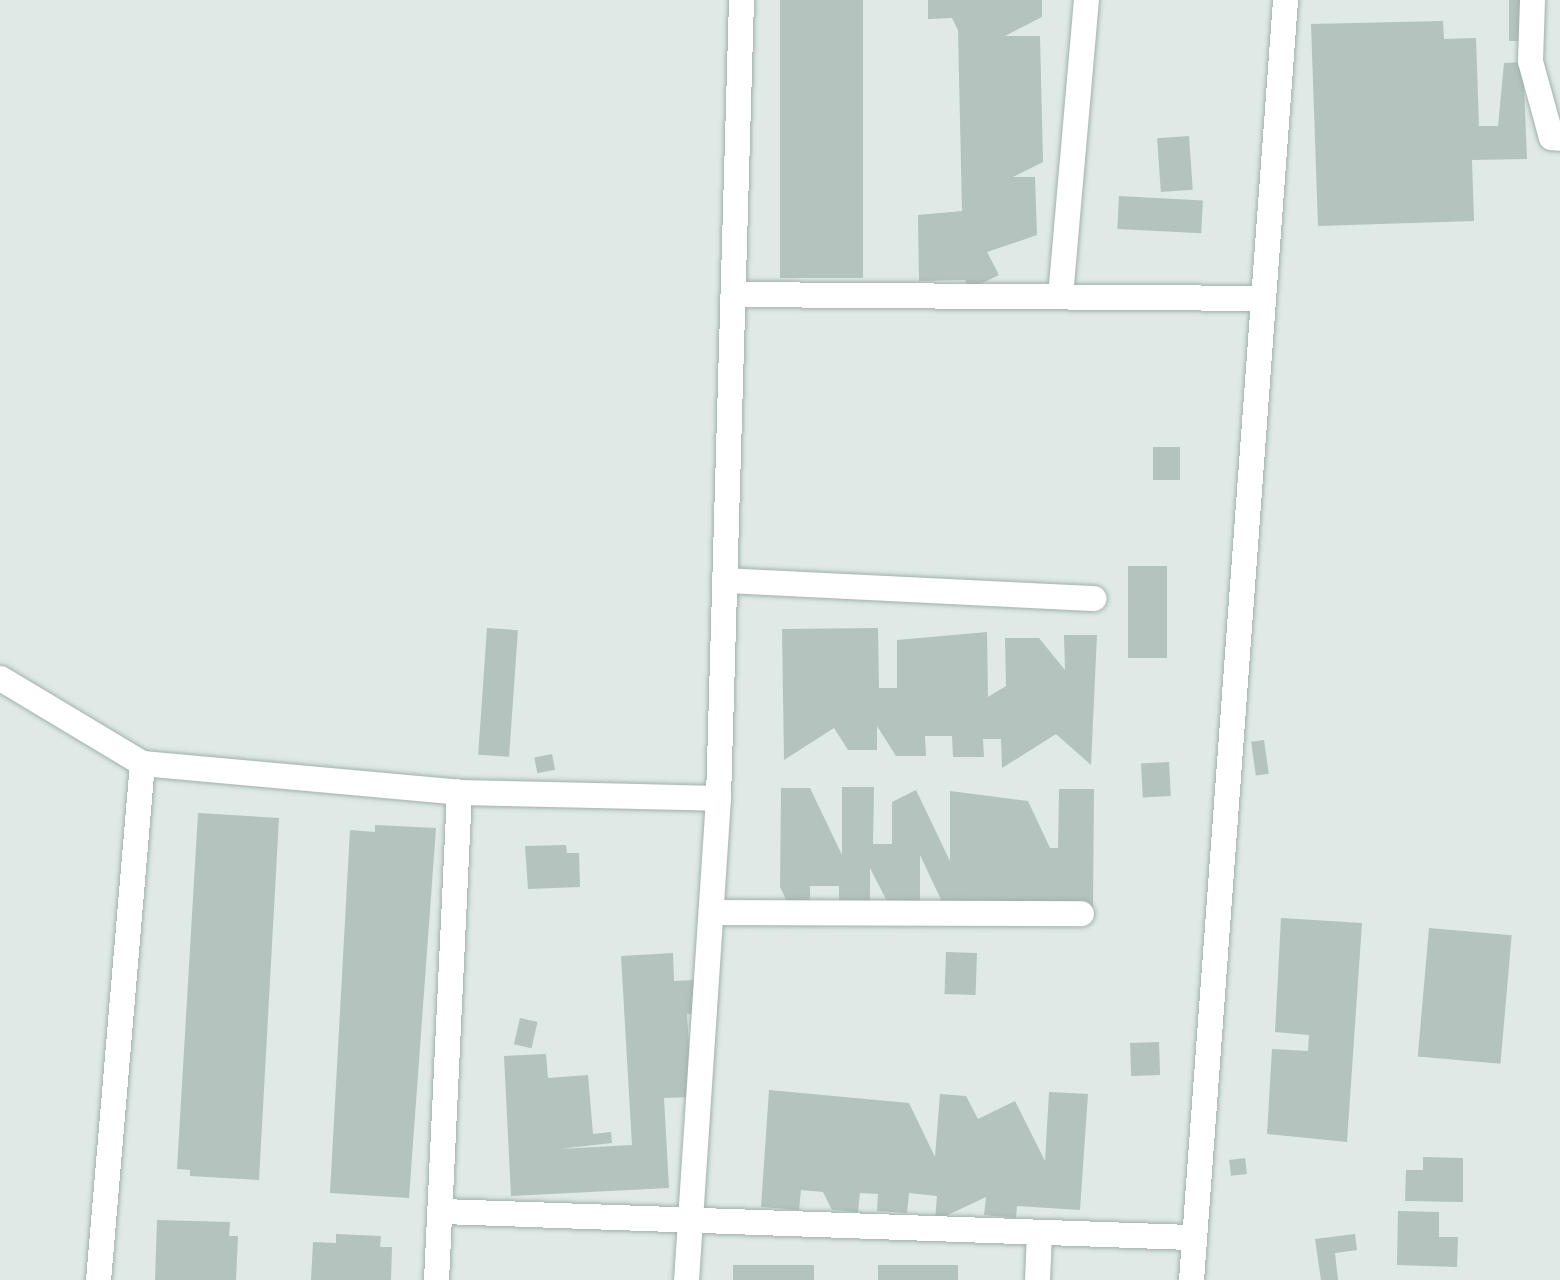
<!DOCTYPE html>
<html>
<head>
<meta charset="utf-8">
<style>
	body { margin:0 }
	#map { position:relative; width:1560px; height:1280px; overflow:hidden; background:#dfe9e5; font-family:Helvetica,sans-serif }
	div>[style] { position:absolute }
	.building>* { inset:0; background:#b4c3be; transform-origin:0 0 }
	.roads { filter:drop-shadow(0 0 2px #a2b0ac) drop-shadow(0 0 2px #a2b0ac) }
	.minor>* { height:25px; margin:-12.5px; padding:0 12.5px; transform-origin:12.5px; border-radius:12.5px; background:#fff }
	span { translate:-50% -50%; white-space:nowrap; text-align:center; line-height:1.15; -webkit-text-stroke:10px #eff6f3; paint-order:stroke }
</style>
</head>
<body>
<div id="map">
	<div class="building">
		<div style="left:780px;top:0;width:83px;height:278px"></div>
		<div style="clip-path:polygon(928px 0,1042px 0,1042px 17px,1005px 36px,1040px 36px,1043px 162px,1013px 177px,1035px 177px,1037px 235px,987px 252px,999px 275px,970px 289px,965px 280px,919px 281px,918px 215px,962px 211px,958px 30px,952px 18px,928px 19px)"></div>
		<div style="left:1509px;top:0;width:19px;height:41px"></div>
		<div style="clip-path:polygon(1443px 21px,1444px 39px,1476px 38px,1479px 126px,1498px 126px,1504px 63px,1523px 62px,1527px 159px,1472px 160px,1474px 221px,1318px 226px,1311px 24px)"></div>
		<div style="left:1189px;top:136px;width:54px;height:32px;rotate:86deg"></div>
		<div style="left:1119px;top:196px;width:84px;height:33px;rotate:3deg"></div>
		<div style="left:1153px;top:447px;width:27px;height:33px"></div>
		<div style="left:1128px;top:566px;width:39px;height:92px"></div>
		<div style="left:487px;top:628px;width:31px;height:127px;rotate:4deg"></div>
		<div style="clip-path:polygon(878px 628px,879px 688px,897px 688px,897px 640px,987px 632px,988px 697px,1006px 686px,1005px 638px,1039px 638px,1065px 670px,1064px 635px,1097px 635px,1091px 765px,1056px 734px,1002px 768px,1001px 739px,983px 739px,984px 757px,953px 757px,952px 736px,925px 736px,926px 756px,896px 756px,877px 726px,877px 750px,848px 750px,834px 728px,784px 760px,782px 629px)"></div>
		<div style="left:1264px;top:740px;width:34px;height:13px;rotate:82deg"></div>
		<div style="left:552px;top:754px;width:16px;height:18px;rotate:79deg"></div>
		<div style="left:1169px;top:762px;width:34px;height:28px;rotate:87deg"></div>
		<div style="clip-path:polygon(842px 787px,874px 787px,873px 844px,892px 844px,892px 802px,916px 790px,950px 861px,950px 791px,1028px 801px,1050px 848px,1058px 848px,1059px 789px,1094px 789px,1093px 907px,944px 906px,920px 855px,920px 910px,891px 909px,870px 868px,870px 907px,839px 907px,839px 886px,810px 886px,810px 906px,789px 906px,780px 887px,781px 788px,810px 788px,842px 855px)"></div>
		<div style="clip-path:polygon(198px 813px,279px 818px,259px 1180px,190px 1176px,190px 1170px,177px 1169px)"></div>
		<div style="clip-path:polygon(375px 825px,436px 828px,409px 1198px,330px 1193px,350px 830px,375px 832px)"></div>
		<div style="clip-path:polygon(566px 845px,567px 853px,579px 853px,580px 887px,528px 889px,525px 846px)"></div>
		<div style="clip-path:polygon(1281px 918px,1362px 923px,1347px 1142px,1267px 1134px,1272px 1049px,1308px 1051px,1309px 1035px,1275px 1032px)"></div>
		<div style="left:1429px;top:928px;width:83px;height:129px;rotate:5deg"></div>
		<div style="left:946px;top:952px;width:31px;height:42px;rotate:2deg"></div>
		<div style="clip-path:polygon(673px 953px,674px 981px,714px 979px,716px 1012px,687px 1014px,692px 1097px,664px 1098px,669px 1188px,511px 1196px,504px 1056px,546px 1054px,548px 1078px,588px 1075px,593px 1134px,611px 1132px,612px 1143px,559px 1149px,632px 1145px,621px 956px)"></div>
		<div style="left:520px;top:1018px;width:18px;height:27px;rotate:13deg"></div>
		<div style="left:1159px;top:1042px;width:33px;height:29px;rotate:88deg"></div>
		<div style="clip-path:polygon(769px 1090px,909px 1103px,935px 1157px,940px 1094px,966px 1096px,978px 1119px,1015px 1101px,1045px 1161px,1049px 1092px,1088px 1094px,1080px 1210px,1017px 1206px,1016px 1218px,984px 1215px,986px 1197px,935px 1221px,937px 1196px,909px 1193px,907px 1213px,877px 1211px,878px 1194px,860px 1193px,858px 1212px,832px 1210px,823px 1192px,801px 1190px,799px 1210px,761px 1207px)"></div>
		<div style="clip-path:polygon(1423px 1157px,1463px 1158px,1463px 1202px,1405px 1201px,1406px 1170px,1423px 1170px)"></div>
		<div style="left:1245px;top:1158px;width:16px;height:16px;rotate:83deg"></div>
		<div style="clip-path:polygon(1398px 1211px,1439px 1212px,1439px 1237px,1458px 1237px,1457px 1267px,1397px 1265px)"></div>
		<div style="clip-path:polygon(157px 1220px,230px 1222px,229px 1236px,238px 1236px,236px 1280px,155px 1280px)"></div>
		<div style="clip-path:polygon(336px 1234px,381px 1236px,380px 1247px,392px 1247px,391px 1280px,311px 1280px,313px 1242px,336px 1243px)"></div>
		<div style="clip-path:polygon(1355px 1234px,1357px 1250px,1335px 1253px,1338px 1280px,1321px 1280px,1315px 1239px)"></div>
		<div style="left:733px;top:1265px;width:81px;height:15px"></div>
		<div style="left:878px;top:1265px;width:80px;height:15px"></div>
	</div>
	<div class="roads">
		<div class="minor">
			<div style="left:1532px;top:0;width:61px;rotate:91.9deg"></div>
			<div style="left:1530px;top:61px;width:79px;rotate:74.6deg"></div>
			<div style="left:1551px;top:137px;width:9px;rotate:6deg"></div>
			<div style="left:733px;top:294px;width:527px;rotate:0.43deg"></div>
			<div style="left:1060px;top:296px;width:297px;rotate:-85deg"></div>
			<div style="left:724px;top:580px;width:370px;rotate:2.8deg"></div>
			<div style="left:0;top:678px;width:165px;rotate:30.9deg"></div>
			<div style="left:142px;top:763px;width:318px;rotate:5.2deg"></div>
			<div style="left:459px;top:792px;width:259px;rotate:1.3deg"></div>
			<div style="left:711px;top:912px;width:370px;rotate:0.2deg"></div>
			<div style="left:442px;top:1211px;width:750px;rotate:1.99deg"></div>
			<div style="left:98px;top:1280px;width:519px;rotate:-85.14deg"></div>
			<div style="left:436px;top:1280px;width:489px;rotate:-87.3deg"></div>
			<div style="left:686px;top:1280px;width:483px;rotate:-86.2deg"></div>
			<div style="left:718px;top:798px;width:798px;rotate:-88.35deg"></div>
			<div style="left:1037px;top:1280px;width:47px;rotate:-87.6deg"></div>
			<div style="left:1191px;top:1280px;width:1283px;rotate:-85.8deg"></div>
		</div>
	</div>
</div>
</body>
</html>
